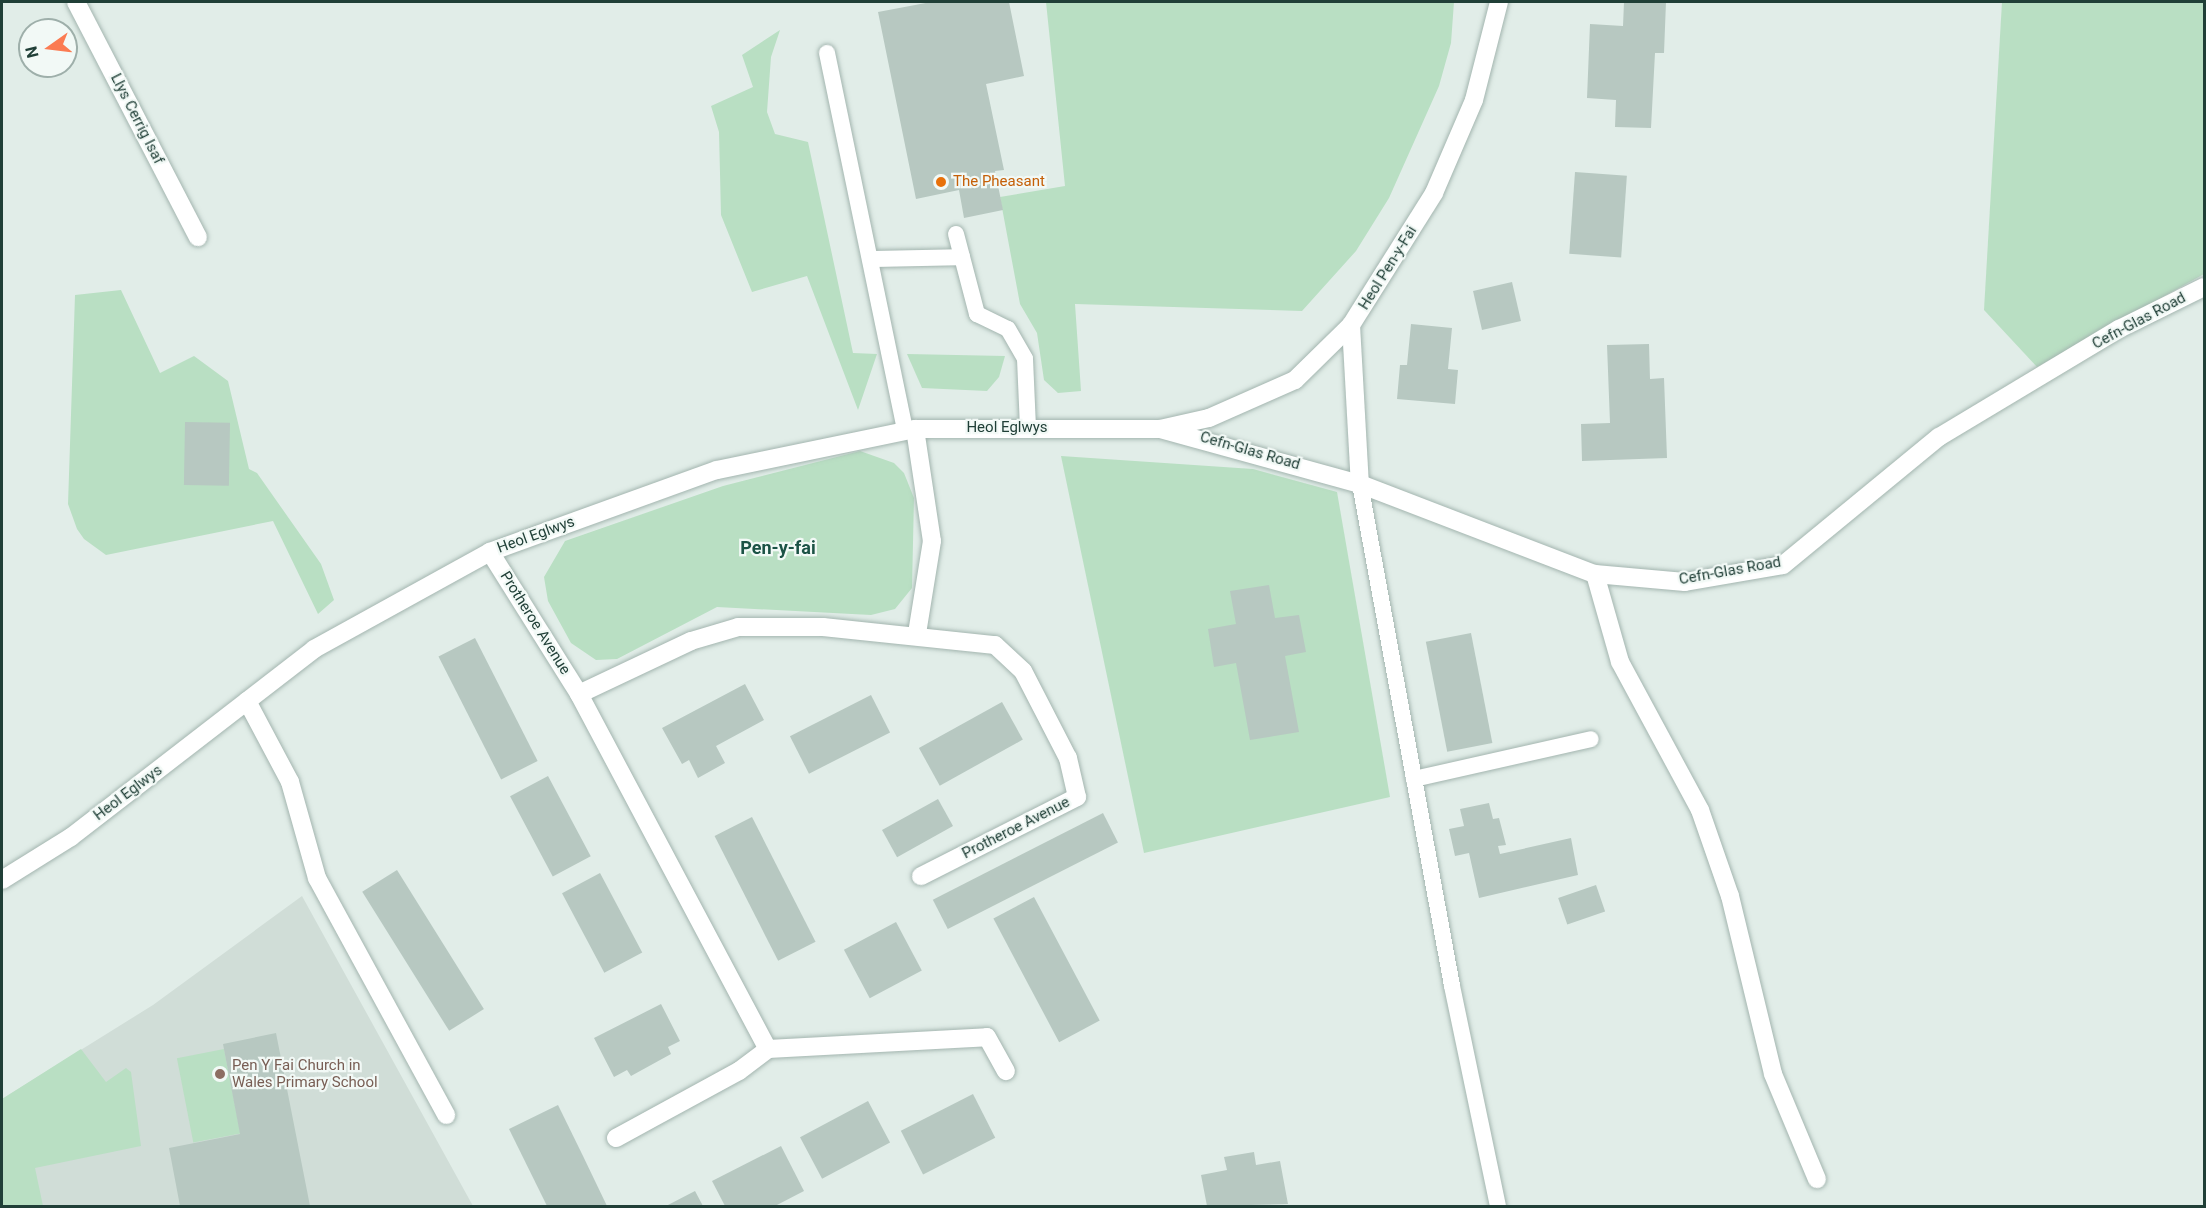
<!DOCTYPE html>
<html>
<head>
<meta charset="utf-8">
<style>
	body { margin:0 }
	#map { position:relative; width:2206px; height:1208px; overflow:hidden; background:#e1ede8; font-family:Roboto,sans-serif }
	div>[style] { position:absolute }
	.built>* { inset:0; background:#d0ddd7 }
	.green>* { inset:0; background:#b9dfc3; transform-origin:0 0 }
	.building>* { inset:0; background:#b7c8c1; transform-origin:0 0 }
	.roads { filter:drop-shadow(0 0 2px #a3b5af) drop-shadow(0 0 2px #a3b5af) }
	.lane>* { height:16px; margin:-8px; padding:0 8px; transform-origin:8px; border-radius:8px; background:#fff }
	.street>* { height:18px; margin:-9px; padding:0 9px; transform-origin:9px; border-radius:9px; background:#fff }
	.secondary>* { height:18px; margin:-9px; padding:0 9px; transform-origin:9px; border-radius:9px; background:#fff }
	.dots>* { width:16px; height:16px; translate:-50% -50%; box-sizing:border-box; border:3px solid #f2f9f6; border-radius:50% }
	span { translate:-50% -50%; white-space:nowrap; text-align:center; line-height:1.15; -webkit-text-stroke:4.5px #f2f9f6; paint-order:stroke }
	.street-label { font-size:15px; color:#203f37 }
	.food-label { font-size:15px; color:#c56008 }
	.left { translate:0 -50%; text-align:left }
	.education-label { font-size:15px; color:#785e54 }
	.quarter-label { font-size:18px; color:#1b5245; font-weight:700 }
	.frame { position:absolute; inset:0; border:3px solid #203f37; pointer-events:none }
	.north { position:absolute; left:18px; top:18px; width:60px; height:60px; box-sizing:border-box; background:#f2f9f6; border:2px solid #9eafaa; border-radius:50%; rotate:256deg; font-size:16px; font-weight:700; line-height:24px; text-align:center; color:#203f37 }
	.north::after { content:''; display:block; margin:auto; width:21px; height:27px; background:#fb7b52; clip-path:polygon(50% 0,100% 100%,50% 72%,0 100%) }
</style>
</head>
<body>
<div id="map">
	<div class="built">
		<div style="clip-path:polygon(302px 896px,473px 1206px,2px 1206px,2px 1099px,153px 1005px)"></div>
	</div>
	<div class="green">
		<div style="clip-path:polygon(1046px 2px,1454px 2px,1451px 43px,1439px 86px,1389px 198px,1356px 251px,1302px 311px,1075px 304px,1081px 391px,1058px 393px,1044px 380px,1037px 333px,1020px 304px,1000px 197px,1065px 186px)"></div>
		<div style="clip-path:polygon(2002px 2px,2204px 2px,2204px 274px,2037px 367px,1984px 310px)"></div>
		<div style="clip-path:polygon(780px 30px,771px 57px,767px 112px,775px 134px,808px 142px,853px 353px,877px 354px,858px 410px,807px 276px,752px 292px,721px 215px,719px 132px,711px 106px,753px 87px,742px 55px)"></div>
		<div style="clip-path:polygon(121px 290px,160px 373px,194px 356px,228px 381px,249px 469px,257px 473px,321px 564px,334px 600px,318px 614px,273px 521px,106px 555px,84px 539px,77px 529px,68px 504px,75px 295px)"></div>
		<div style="clip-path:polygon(907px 354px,1005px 356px,999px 377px,987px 391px,922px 388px)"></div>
		<div style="clip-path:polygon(860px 451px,894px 463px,904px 473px,914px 498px,912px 588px,895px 609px,871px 615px,717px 607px,617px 659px,596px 660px,571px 643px,548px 601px,544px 577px,565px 541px,723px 486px)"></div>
		<div style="clip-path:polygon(1061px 456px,1253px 469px,1337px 492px,1390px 797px,1144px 853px)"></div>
		<div style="clip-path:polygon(81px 1049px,106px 1082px,126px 1068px,131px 1072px,141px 1146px,35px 1168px,43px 1206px,2px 1206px,2px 1099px)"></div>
		<div style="left:224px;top:1049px;width:86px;height:48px;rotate:79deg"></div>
	</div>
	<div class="building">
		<div style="clip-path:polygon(931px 2px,1009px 2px,1024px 76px,986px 84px,1004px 170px,995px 171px,1003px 210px,964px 218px,959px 190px,916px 199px,878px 12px)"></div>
		<div style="clip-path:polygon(1624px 2px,1666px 2px,1664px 53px,1655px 53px,1651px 128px,1615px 127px,1616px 100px,1587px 98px,1590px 24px,1623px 26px)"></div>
		<div style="left:1575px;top:172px;width:52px;height:82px;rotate:4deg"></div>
		<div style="left:1512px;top:282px;width:40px;height:40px;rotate:77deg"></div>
		<div style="clip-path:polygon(1411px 324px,1452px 328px,1448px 369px,1458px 370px,1455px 404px,1397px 399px,1400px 365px,1407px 365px)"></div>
		<div style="clip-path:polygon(1649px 344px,1650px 379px,1664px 378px,1667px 458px,1582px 461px,1581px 424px,1610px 423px,1607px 345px)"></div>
		<div style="left:185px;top:422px;width:45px;height:63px;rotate:1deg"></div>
		<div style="clip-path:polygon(1269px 585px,1275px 618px,1299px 615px,1306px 652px,1285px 656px,1299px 732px,1250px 740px,1236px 663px,1214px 667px,1208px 629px,1236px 624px,1230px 591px)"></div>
		<div style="left:1471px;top:633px;width:112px;height:46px;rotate:79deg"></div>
		<div style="left:475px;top:638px;width:138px;height:41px;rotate:63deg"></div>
		<div style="clip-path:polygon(745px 684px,764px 720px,716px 746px,725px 763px,698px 778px,689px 760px,682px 764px,662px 728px)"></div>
		<div style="left:871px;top:695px;width:42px;height:91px;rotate:63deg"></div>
		<div style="left:1002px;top:702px;width:43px;height:95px;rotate:61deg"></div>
		<div style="left:548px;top:776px;width:91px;height:43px;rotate:62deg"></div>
		<div style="left:938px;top:799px;width:31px;height:64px;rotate:61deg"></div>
		<div style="clip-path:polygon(1489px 803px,1493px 819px,1499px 818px,1506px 845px,1498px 846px,1500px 854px,1571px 838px,1578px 875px,1479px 898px,1469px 853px,1455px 856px,1449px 829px,1464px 826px,1460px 809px)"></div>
		<div style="left:1103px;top:813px;width:33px;height:191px;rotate:63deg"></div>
		<div style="left:752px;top:817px;width:140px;height:42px;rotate:63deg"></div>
		<div style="left:397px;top:870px;width:164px;height:41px;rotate:58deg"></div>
		<div style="left:600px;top:873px;width:90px;height:43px;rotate:62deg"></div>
		<div style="left:1596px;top:885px;width:28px;height:40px;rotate:71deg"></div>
		<div style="left:1034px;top:897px;width:140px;height:46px;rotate:62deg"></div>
		<div style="left:896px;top:922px;width:55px;height:59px;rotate:62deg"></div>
		<div style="clip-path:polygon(661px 1004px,680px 1041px,668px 1047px,671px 1054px,631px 1076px,627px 1070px,614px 1077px,594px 1038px)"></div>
		<div style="clip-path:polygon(276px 1033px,310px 1206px,180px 1206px,169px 1148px,240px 1134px,223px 1044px)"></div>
		<div style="left:973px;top:1094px;width:49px;height:81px;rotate:63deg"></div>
		<div style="left:868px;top:1101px;width:47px;height:77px;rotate:62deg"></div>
		<div style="clip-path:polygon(558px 1105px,583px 1156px,607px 1206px,547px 1206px,509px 1129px)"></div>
		<div style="clip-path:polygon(781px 1146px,804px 1191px,775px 1206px,725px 1206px,712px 1181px)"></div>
		<div style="clip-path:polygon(1254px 1152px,1256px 1165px,1280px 1161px,1288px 1204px,1207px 1206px,1201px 1175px,1227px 1170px,1224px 1157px)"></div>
		<div style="clip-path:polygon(695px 1191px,703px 1206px,666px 1206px)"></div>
	</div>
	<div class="roads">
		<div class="lane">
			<div style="left:827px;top:53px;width:385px;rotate:78.3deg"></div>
			<div style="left:956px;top:234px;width:83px;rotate:75.3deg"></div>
			<div style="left:977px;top:314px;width:34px;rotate:26deg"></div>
			<div style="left:1008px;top:329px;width:34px;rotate:60deg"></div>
			<div style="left:1025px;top:359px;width:68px;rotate:87.5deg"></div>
			<div style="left:870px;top:259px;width:92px;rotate:-1.2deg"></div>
			<div style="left:1360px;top:484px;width:510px;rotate:79.61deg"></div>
			<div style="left:1452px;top:986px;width:225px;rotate:78.2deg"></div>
			<div style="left:1414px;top:779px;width:181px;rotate:-12.7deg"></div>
		</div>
		<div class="street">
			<div style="left:76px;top:2px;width:265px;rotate:62.6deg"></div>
			<div style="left:1351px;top:325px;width:159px;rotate:86.8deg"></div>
			<div style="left:915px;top:429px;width:113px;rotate:81.4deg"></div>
			<div style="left:932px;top:541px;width:94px;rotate:99.2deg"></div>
			<div style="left:1160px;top:429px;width:207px;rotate:15.4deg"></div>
			<div style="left:1360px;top:484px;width:252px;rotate:21deg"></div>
			<div style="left:1595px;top:574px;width:90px;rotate:5.1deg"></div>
			<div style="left:1685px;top:582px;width:99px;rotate:-9.8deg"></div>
			<div style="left:1783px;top:565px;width:202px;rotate:-39.4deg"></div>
			<div style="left:1939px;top:437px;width:210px;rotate:-31deg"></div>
			<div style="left:2119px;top:329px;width:95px;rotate:-26.3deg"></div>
			<div style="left:490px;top:552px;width:168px;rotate:57.9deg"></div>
			<div style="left:579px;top:694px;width:402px;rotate:62deg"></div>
			<div style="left:768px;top:1049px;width:219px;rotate:-3.1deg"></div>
			<div style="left:987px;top:1037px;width:39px;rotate:61deg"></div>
			<div style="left:1595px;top:574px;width:91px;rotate:74.1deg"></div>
			<div style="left:1620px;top:662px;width:168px;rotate:61.6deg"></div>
			<div style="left:1700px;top:810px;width:91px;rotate:70.8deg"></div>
			<div style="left:1730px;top:896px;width:183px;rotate:76.4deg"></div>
			<div style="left:1773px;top:1074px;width:114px;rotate:67.3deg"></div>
			<div style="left:579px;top:694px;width:124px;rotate:-25.3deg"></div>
			<div style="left:691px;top:641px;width:49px;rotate:-16.6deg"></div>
			<div style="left:738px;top:627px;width:85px"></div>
			<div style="left:823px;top:627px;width:173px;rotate:6deg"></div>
			<div style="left:995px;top:645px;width:38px;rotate:43deg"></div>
			<div style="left:1023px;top:671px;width:98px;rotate:62.7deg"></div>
			<div style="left:1068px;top:758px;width:40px;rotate:77deg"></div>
			<div style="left:1077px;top:797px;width:175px;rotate:153.1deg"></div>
			<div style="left:247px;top:701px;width:92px;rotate:62deg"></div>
			<div style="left:290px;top:782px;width:100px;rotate:74.3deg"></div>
			<div style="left:317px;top:878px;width:270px;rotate:61.4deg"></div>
			<div style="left:616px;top:1138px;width:140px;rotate:-28.6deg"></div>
			<div style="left:739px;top:1071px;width:36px;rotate:-37deg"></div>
		</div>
		<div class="secondary">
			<div style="left:2px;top:880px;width:81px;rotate:-31.9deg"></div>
			<div style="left:71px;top:837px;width:307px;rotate:-37.7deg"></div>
			<div style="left:314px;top:649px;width:201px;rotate:-28.9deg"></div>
			<div style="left:490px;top:552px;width:241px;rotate:-19.9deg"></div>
			<div style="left:717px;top:470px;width:202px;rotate:-11.7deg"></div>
			<div style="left:915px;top:429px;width:245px"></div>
			<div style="left:1160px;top:429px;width:50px;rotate:-12.7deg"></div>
			<div style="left:1209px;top:418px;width:94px;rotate:-23.8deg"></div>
			<div style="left:1295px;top:380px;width:78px;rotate:-44.5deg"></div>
			<div style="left:1351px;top:325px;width:156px;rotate:-57.8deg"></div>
			<div style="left:1434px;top:193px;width:101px;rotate:-66.7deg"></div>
			<div style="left:1474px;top:100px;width:101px;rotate:-75.7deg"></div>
		</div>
	</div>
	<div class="dots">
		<div style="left:941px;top:182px;background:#e8710a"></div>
		<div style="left:220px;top:1074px;background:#8d6e63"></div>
	</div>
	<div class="street-label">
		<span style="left:137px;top:119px;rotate:63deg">Llys Cerrig Isaf</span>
		<span style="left:1388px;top:268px;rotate:-58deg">Heol Pen-y-Fai</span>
		<span style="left:2139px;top:321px;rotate:-28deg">Cefn-Glas Road</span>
		<span style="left:1007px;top:428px">Heol Eglwys</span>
		<span style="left:1250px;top:451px;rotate:16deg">Cefn-Glas Road</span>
		<span style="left:536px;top:535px;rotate:-20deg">Heol Eglwys</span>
		<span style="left:1730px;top:571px;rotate:-10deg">Cefn-Glas Road</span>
		<span style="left:535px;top:623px;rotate:58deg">Protheroe Avenue</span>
		<span style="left:128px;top:793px;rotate:-37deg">Heol Eglwys</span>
		<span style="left:1016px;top:828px;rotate:-27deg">Protheroe Avenue</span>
	</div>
	<div class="food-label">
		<span class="left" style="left:953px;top:182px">The Pheasant</span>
	</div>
	<div class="education-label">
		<span class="left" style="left:232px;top:1074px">Pen Y Fai Church in<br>Wales Primary School</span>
	</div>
	<div class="quarter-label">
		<span style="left:778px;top:548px">Pen-y-fai</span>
	</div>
	<div class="frame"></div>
	<div class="north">N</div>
</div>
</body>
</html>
